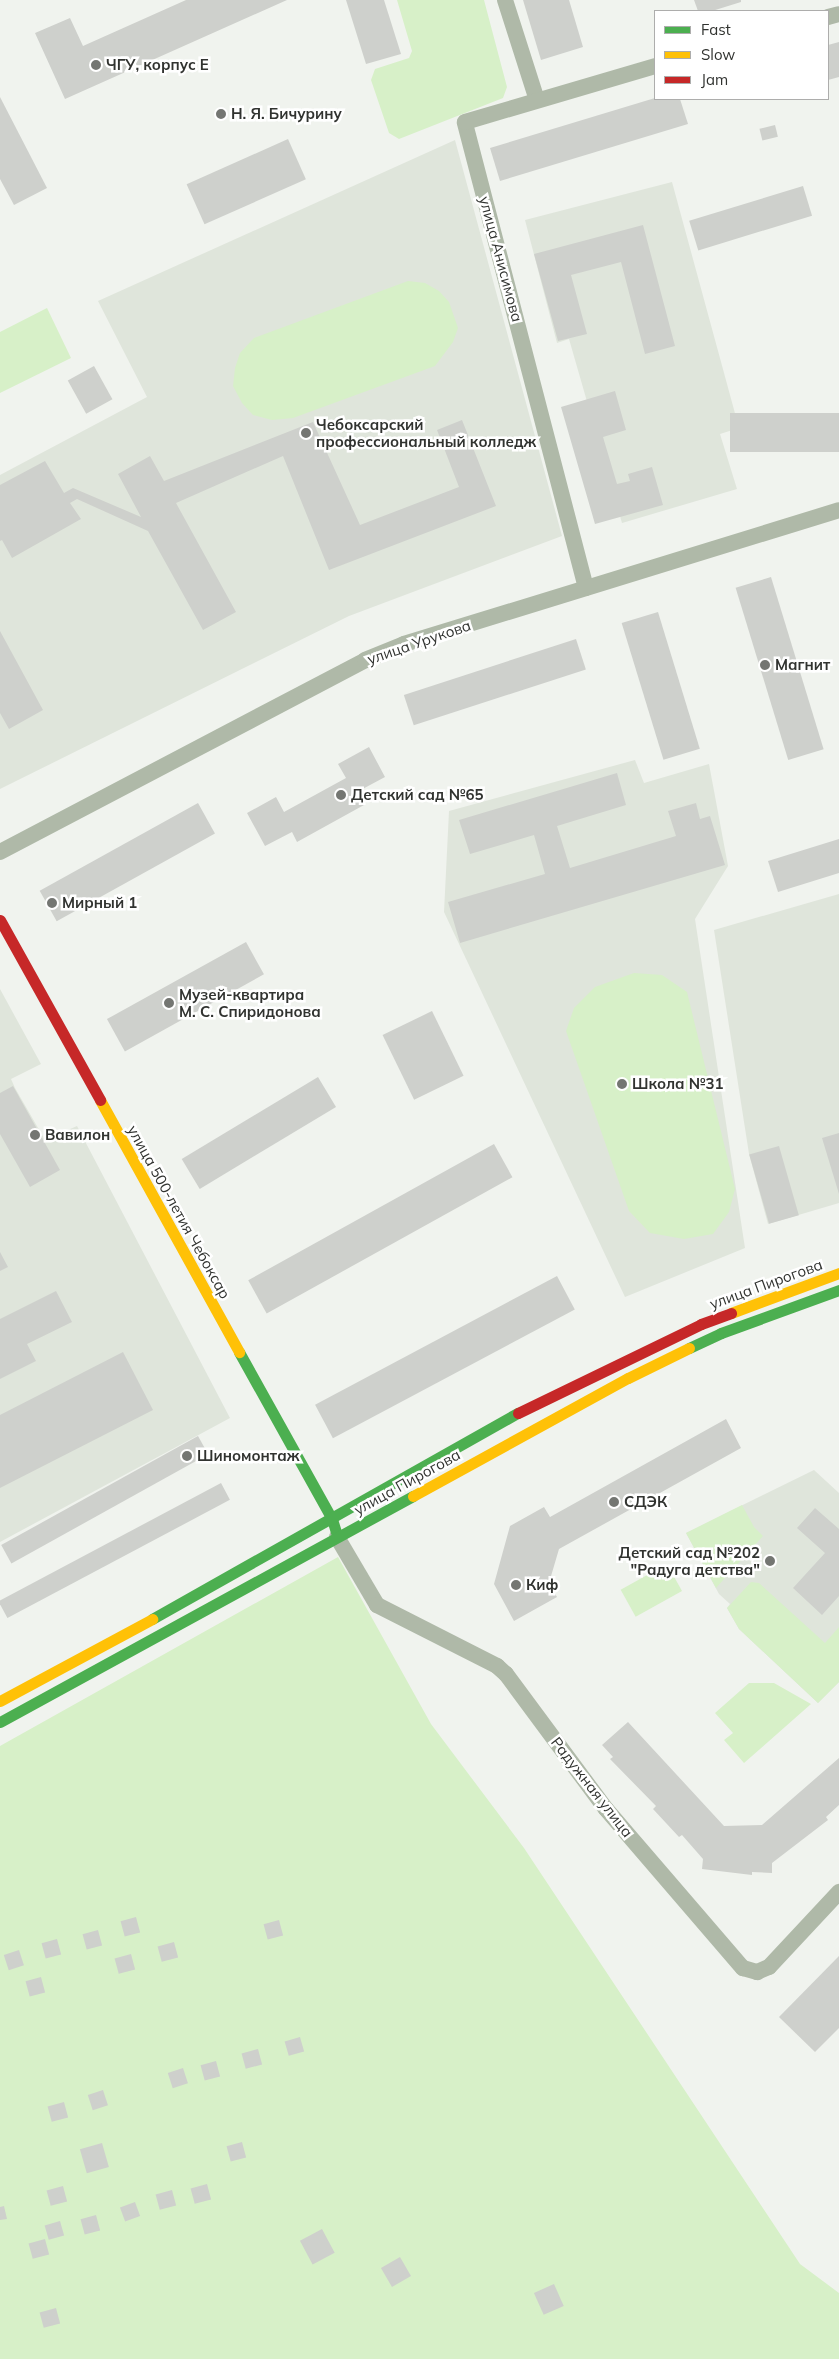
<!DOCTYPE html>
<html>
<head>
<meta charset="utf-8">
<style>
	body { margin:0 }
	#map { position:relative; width:839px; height:2359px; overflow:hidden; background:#f0f3ee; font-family:Mulish,sans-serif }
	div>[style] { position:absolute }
	.built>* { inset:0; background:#dfe5db }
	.green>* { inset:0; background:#d7f0c8; transform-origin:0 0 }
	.building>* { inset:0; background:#ced0cc; transform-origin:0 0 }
	.street>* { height:16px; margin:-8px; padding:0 8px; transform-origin:8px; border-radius:8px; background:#afb9a8 }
	.fast>* { height:11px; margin:-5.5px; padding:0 5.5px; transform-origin:5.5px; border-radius:5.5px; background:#4caf50 }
	.slow>* { height:11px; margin:-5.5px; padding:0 5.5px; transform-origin:5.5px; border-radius:5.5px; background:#ffc107 }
	.jam>* { height:11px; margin:-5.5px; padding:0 5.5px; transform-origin:5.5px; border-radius:5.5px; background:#c62828 }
	.dots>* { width:14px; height:14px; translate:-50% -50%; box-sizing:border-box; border:2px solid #fff; border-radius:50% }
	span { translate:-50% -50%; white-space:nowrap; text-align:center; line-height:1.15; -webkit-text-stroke:5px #fff; paint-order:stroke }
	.poi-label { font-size:15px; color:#313330; font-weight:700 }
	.left { translate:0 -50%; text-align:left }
	.right { translate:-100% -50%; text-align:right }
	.street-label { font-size:15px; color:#313330 }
	.legend { position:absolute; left:654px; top:10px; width:175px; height:90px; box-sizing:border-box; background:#fff; border:1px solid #adadac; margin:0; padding:6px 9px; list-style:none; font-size:15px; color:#313330 }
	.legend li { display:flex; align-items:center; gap:10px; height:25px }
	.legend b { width:25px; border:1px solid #adadac }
</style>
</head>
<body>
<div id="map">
	<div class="built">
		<div style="clip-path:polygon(455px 140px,562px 536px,349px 616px,0 789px,0 475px,147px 397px,98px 301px)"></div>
		<div style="clip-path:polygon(672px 182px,739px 428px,720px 434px,737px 489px,622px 523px,569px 339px,557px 343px,525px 220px)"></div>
		<div style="clip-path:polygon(635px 760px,644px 783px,709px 764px,728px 866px,695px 919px,745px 1248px,625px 1297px,444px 912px,449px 811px)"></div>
		<div style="clip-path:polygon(839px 894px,839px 1203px,768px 1224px,749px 1154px,714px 930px)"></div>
		<div style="clip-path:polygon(0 989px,41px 1064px,11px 1079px,15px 1088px,45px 1140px,77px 1126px,230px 1418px,0 1542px)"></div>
		<div style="clip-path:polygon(814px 1470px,839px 1493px,839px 1682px,818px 1703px,739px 1629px,727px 1608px,730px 1604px,719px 1594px,686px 1533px)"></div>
	</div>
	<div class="green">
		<div style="clip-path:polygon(397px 0,484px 0,507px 87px,503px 98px,399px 139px,389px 133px,371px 80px,375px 69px,409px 58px,412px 51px)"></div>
		<div style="clip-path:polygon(408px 281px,425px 283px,439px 291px,449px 302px,458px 328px,453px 342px,435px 366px,293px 418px,272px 420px,253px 415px,242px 403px,233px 386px,235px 368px,240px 353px,254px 338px)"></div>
		<div style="clip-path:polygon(47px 308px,71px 358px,0 393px,0 332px)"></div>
		<div style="clip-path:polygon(634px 973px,662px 975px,687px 992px,735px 1189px,729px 1212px,713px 1234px,684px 1239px,650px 1233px,629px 1211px,566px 1031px,574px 1008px,595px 987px)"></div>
		<div style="clip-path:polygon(742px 1505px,754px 1527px,763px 1536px,716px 1588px,686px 1533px)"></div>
		<div style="clip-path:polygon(338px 1557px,431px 1724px,524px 1848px,800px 2264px,839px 2293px,839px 2359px,0 2359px,0 1746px)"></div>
		<div style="left:667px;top:1564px;width:31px;height:53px;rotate:61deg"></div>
		<div style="clip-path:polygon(751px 1582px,759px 1583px,825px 1643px,839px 1627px,839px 1682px,818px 1703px,739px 1629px,727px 1608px)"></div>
		<div style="clip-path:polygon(749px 1683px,774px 1683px,811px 1704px,744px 1763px,724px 1740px,733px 1733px,715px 1713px)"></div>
	</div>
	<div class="building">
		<div style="clip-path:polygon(186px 0,287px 0,65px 99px,35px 33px,70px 18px,83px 46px)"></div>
		<div style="clip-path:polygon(346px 0,384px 0,401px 54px,366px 64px)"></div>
		<div style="clip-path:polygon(523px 0,569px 0,583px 47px,541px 60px)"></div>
		<div style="clip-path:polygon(694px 0,741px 0,741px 2px,712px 11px,698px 11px)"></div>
		<div style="clip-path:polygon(839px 42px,839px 77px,828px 80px,828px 45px)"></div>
		<div style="clip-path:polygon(0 97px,47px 188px,14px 205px,0 179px)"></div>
		<div style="clip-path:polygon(655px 98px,680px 99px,688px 124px,500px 181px,490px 148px)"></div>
		<div style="left:775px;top:125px;width:12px;height:16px;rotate:76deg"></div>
		<div style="left:288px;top:139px;width:44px;height:111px;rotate:66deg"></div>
		<div style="left:803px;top:186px;width:31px;height:119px;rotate:73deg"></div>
		<div style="clip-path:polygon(643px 225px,675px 346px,645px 354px,621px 262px,571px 275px,587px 334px,558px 341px,534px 254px)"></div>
		<div style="left:94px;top:366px;width:38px;height:30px;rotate:61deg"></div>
		<div style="clip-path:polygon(615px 391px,626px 430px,603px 437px,617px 484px,630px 481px,628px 474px,652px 467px,663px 505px,595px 524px,561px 407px)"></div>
		<div style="left:839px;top:413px;width:39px;height:109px;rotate:90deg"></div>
		<div style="clip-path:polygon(462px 420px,496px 506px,329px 570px,283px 456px,176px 503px,236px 612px,203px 630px,148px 531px,77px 499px,70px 503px,81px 519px,12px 558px,2px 540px,0 541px,0 485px,45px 461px,64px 493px,73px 488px,141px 517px,118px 474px,150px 456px,164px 481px,313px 422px,360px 525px,459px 487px,437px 430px)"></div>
		<div style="left:771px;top:577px;width:180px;height:37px;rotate:73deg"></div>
		<div style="left:658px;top:612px;width:143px;height:38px;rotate:73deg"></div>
		<div style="clip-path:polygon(0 631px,43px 710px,9px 729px,0 713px)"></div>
		<div style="left:576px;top:639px;width:32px;height:181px;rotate:72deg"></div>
		<div style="clip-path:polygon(369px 747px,385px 777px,357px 792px,364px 805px,297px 842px,292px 832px,265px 846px,247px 813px,276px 797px,284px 812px,346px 778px,338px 764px)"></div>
		<div style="clip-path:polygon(617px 773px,626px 805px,557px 826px,570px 868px,676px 836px,668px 811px,696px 803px,700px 819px,710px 816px,725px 865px,460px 943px,448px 902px,545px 874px,534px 835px,470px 854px,459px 820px)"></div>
		<div style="left:198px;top:803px;width:35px;height:181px;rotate:61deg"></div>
		<div style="clip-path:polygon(839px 839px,839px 873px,778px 892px,768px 861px)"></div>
		<div style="left:246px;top:942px;width:37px;height:159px;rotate:61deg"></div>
		<div style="left:432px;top:1011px;width:72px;height:55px;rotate:64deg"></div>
		<div style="left:318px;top:1077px;width:35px;height:159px;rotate:59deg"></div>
		<div style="clip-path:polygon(13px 1086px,60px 1170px,30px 1187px,0 1134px,0 1093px)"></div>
		<div style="clip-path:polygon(839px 1133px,839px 1194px,822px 1138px)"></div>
		<div style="left:494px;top:1144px;width:38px;height:281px;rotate:61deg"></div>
		<div style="left:779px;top:1146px;width:72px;height:31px;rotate:74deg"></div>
		<div style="clip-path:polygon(0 1252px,8px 1267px,0 1271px)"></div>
		<div style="left:557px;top:1276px;width:38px;height:274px;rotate:62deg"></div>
		<div style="clip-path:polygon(56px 1291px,72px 1322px,27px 1344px,36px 1361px,0 1379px,0 1319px)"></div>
		<div style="clip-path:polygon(123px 1352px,153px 1410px,0 1488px,0 1415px)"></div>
		<div style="clip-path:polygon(726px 1419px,741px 1448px,559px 1549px,549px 1583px,557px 1597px,514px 1621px,494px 1584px,510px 1526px,544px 1507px,550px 1517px)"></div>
		<div style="left:198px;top:1436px;width:21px;height:225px;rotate:61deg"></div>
		<div style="left:221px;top:1483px;width:19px;height:252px;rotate:62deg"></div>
		<div style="clip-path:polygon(815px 1508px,839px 1529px,839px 1596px,822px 1615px,793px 1588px,825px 1553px,797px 1528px)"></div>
		<div style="clip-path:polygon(628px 1722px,724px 1826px,762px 1825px,839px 1758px,839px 1805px,826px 1817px,828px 1820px,772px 1863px,772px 1873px,752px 1872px,752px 1875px,702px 1869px,703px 1859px,682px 1835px,679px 1837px,653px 1809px,656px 1806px,610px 1759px,613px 1757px,602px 1745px)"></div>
		<div style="left:136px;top:1917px;width:16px;height:16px;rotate:75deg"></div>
		<div style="left:279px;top:1920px;width:16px;height:16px;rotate:75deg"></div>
		<div style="left:98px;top:1930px;width:16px;height:16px;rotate:75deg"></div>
		<div style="left:57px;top:1939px;width:16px;height:16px;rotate:75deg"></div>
		<div style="left:174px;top:1942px;width:16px;height:17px;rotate:75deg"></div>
		<div style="left:19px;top:1950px;width:16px;height:16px;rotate:72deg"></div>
		<div style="left:131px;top:1954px;width:16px;height:17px;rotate:75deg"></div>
		<div style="clip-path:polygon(839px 1956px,839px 2028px,815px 2052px,779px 2017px)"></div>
		<div style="left:41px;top:1977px;width:16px;height:16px;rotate:75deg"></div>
		<div style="left:300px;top:2037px;width:15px;height:16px;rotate:74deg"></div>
		<div style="left:258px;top:2049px;width:16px;height:17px;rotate:75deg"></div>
		<div style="left:216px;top:2061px;width:16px;height:16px;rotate:75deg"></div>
		<div style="left:183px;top:2068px;width:16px;height:16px;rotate:72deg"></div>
		<div style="left:103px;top:2090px;width:16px;height:16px;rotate:72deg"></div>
		<div style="left:64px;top:2102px;width:16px;height:17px;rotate:75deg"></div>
		<div style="left:242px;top:2142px;width:16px;height:16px;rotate:75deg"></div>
		<div style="left:102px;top:2143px;width:25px;height:23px;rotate:74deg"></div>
		<div style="left:207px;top:2184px;width:16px;height:17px;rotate:75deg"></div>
		<div style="left:63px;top:2186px;width:16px;height:17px;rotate:75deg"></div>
		<div style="left:172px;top:2190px;width:16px;height:17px;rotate:75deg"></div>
		<div style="left:135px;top:2202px;width:15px;height:16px;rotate:70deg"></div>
		<div style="clip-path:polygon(4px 2206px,7px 2219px,0 2220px,0 2207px)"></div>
		<div style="left:96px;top:2215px;width:16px;height:16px;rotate:75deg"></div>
		<div style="left:60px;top:2221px;width:15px;height:16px;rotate:74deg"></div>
		<div style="left:322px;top:2229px;width:27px;height:25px;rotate:62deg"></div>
		<div style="left:45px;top:2239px;width:16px;height:17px;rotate:75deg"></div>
		<div style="left:400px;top:2257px;width:22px;height:22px;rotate:60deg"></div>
		<div style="left:554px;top:2284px;width:24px;height:22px;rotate:66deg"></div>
		<div style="left:56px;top:2308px;width:16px;height:17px;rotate:75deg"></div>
	</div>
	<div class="street">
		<div style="left:505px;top:0;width:105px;rotate:72.3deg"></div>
		<div style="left:828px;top:17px;width:11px;rotate:-15deg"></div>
		<div style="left:586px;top:588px;width:481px;rotate:-104.6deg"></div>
		<div style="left:465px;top:122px;width:198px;rotate:-16.4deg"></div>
		<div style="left:0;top:852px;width:412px;rotate:-27.7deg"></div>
		<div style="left:365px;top:660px;width:42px;rotate:-22.3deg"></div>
		<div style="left:404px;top:644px;width:455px;rotate:-17.1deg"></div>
		<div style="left:337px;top:1537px;width:79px;rotate:59.5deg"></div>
		<div style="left:377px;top:1605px;width:135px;rotate:26.9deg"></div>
		<div style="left:497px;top:1666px;width:12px;rotate:42deg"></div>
		<div style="left:506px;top:1674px;width:168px;rotate:53.5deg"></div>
		<div style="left:606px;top:1809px;width:210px;rotate:49.3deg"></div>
		<div style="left:743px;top:1968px;width:15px;rotate:16deg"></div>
		<div style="left:757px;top:1972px;width:13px;rotate:-23deg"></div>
		<div style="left:769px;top:1967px;width:103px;rotate:-47deg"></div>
	</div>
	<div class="fast">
		<div style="left:689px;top:1348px;width:35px;rotate:-25deg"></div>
		<div style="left:721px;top:1333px;width:126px;rotate:-20deg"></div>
		<div style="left:239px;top:1352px;width:191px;rotate:60.9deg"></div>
		<div style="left:332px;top:1519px;width:14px;rotate:73deg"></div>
		<div style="left:152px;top:1619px;width:420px;rotate:-29.4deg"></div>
		<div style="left:0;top:1722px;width:471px;rotate:-28.7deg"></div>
	</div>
	<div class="slow">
		<div style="left:100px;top:1100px;width:288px;rotate:61.1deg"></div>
		<div style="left:731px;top:1313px;width:115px;rotate:-20.3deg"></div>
		<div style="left:413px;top:1496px;width:245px;rotate:-28.8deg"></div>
		<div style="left:628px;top:1378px;width:68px;rotate:-26.2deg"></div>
		<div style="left:0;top:1701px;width:173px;rotate:-28.3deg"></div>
	</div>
	<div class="jam">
		<div style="left:0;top:920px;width:206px;rotate:60.9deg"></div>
		<div style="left:518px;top:1413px;width:203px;rotate:-25.9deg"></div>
		<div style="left:701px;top:1324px;width:32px;rotate:-20deg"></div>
	</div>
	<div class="dots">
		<div style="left:96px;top:65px;background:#747672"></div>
		<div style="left:221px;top:114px;background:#747672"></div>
		<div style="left:306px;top:433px;background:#747672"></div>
		<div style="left:765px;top:665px;background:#747672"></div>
		<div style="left:341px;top:795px;background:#747672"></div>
		<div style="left:52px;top:903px;background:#747672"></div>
		<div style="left:169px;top:1003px;background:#747672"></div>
		<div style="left:622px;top:1084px;background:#747672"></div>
		<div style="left:35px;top:1135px;background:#747672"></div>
		<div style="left:187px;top:1456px;background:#747672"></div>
		<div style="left:614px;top:1502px;background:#747672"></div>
		<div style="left:770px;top:1561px;background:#747672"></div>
		<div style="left:516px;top:1585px;background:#747672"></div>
	</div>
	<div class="poi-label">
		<span class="left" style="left:106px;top:65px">ЧГУ, корпус Е</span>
		<span class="left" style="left:231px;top:114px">Н. Я. Бичурину</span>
		<span class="left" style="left:316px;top:433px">Чебоксарский<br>профессиональный колледж</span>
		<span class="left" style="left:775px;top:665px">Магнит</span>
		<span class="left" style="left:351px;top:795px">Детский сад №65</span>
		<span class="left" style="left:62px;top:903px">Мирный 1</span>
		<span class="left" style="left:179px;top:1003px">Музей-квартира<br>М. С. Спиридонова</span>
		<span class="left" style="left:632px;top:1084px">Школа №31</span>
		<span class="left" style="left:45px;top:1135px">Вавилон</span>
		<span class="left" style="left:197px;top:1456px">Шиномонтаж</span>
		<span class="left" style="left:624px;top:1502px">СДЭК</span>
		<span class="right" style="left:760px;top:1561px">Детский сад №202<br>"Радуга детства"</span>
		<span class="left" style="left:526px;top:1585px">Киф</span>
	</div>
	<div class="street-label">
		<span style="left:501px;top:259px;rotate:75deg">улица Анисимова</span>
		<span style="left:419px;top:642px;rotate:-19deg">улица Урукова</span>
		<span style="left:179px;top:1212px;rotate:61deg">улица 500-летия Чебоксар</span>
		<span style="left:766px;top:1284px;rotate:-20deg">улица Пирогова</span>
		<span style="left:407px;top:1482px;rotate:-29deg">улица Пирогова</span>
		<span style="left:592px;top:1787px;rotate:52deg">Радужная улица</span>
	</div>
	<ul class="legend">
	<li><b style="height:6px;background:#4caf50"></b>Fast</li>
	<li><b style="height:6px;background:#ffc107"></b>Slow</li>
	<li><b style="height:6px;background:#c62828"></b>Jam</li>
	</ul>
</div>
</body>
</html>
